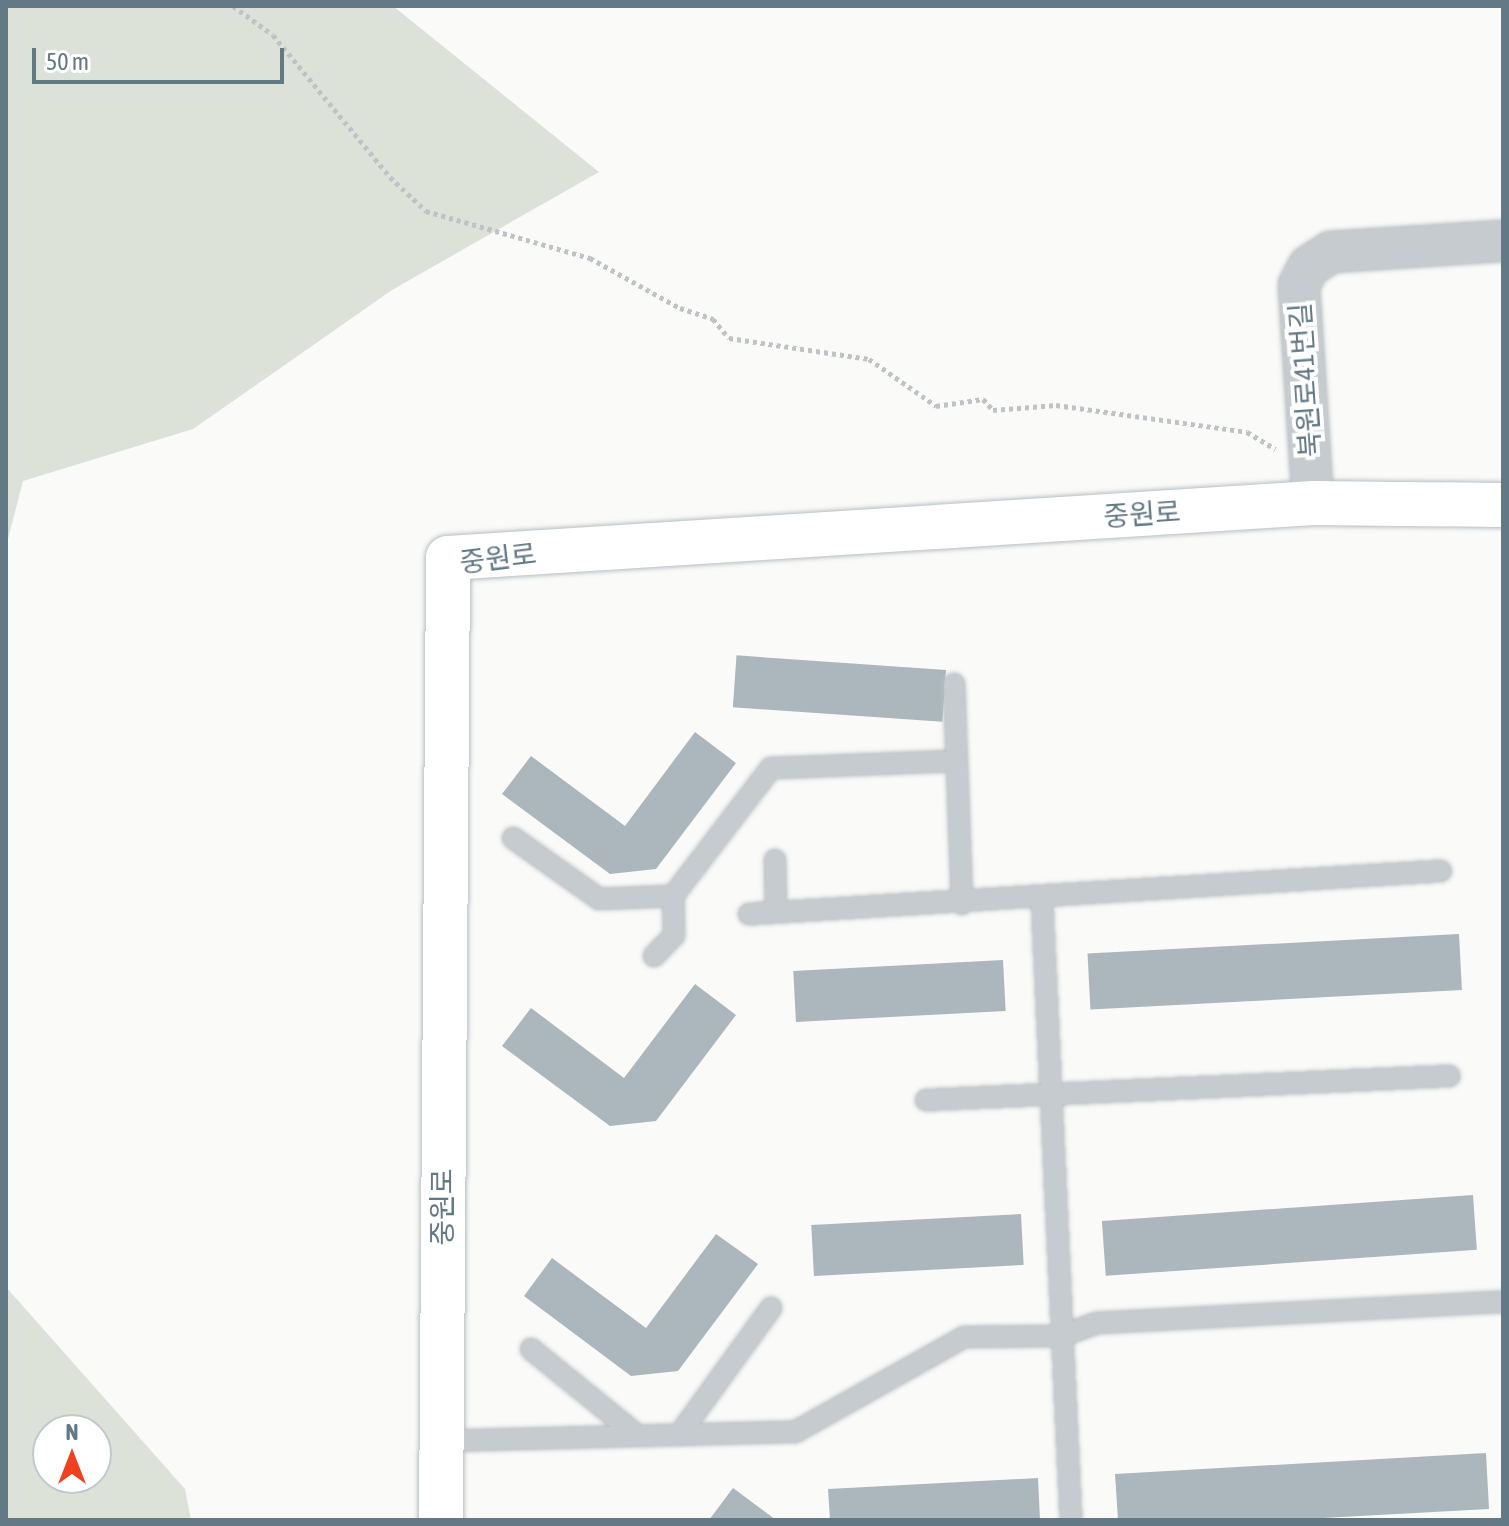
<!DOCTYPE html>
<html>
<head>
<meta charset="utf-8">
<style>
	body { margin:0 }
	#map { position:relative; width:1509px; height:1526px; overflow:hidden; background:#fafaf8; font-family:"Asap Condensed","Noto Sans KR",sans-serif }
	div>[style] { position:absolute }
	.green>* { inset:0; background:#dce2d8 }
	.building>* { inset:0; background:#abb7bc; transform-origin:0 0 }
	.path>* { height:5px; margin-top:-2.5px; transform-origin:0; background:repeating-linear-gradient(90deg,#bfc3c5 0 4px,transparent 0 8px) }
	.roads { filter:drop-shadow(0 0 2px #b7bfc3) drop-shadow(0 0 2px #b7bfc3) }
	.lane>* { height:20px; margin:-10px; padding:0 10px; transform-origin:10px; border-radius:10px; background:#c5cbce }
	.street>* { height:40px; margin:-20px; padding:0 20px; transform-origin:20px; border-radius:20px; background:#c5cbce }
	.secondary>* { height:44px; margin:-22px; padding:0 22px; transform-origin:22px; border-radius:22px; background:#fff }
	span { translate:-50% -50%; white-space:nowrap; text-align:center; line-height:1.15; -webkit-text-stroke:8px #fff; paint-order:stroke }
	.street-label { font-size:28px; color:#637985 }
	.frame { position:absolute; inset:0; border:8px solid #637985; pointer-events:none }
	.north { position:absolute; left:32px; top:1414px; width:80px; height:80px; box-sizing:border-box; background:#fff; border:2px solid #c1c9ce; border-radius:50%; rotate:0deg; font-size:22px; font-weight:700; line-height:32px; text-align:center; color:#637985 }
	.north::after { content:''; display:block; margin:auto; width:28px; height:36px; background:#ef4122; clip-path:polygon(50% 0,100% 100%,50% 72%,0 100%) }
	.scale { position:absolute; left:32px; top:48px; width:252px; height:36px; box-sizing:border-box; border:4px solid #637985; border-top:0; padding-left:10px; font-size:24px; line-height:28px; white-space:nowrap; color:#637985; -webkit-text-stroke:6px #fff; paint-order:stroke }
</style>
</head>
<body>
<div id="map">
	<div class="green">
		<div style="clip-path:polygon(6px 6px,393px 6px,599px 172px,392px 290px,193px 429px,23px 481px,6px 547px)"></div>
		<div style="clip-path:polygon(evenodd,6px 1287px,185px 1489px,191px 1520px,6px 1520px,6px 1287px,48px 1430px,96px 1430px,96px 1478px,48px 1478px,48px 1430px)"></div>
	</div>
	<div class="building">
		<div style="left:946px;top:670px;width:52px;height:210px;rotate:94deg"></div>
		<div style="clip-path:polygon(695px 732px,736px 763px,656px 869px,610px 874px,502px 794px,531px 756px,625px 826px)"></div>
		<div style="left:1459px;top:934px;width:56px;height:372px;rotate:87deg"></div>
		<div style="left:1003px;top:960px;width:51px;height:210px;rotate:87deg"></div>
		<div style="clip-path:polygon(695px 984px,736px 1015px,656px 1121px,610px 1126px,502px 1046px,531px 1008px,624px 1078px)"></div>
		<div style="left:1473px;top:1195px;width:55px;height:372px;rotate:86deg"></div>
		<div style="left:1021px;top:1214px;width:51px;height:210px;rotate:87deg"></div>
		<div style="clip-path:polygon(716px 1234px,758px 1264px,678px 1371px,631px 1376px,524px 1296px,552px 1258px,646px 1328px)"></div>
		<div style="clip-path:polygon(1486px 1453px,1489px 1509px,1286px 1520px,1118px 1520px,1115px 1474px)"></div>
		<div style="clip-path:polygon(1038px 1478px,1040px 1520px,830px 1520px,828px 1489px)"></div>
		<div style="clip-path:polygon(733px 1488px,776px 1520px,709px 1520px)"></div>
	</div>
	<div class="path">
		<div style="left:233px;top:6px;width:49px;rotate:35.9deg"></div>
		<div style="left:273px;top:35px;width:184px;rotate:50.5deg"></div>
		<div style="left:390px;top:177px;width:50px;rotate:43.4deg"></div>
		<div style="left:426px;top:211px;width:171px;rotate:16deg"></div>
		<div style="left:590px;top:258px;width:103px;rotate:29.1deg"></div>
		<div style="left:680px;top:308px;width:35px;rotate:18deg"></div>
		<div style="left:713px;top:319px;width:25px;rotate:50deg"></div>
		<div style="left:729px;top:338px;width:142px;rotate:8.5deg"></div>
		<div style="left:869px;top:359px;width:82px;rotate:35deg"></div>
		<div style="left:936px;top:406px;width:48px;rotate:-8.5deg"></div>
		<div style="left:983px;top:399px;width:15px;rotate:48deg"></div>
		<div style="left:993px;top:410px;width:63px;rotate:-4.5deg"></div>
		<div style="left:1056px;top:405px;width:193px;rotate:8deg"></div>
		<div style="left:1247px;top:432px;width:33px;rotate:31deg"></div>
	</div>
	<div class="roads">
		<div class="lane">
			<div style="left:954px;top:684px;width:220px;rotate:87.9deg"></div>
			<div style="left:513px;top:838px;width:105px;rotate:35.3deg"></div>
			<div style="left:599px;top:899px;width:74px;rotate:-2.3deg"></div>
			<div style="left:673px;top:896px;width:161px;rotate:-52.6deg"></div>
			<div style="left:771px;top:768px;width:185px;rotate:-2.2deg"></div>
			<div style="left:775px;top:860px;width:52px;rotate:88.9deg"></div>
			<div style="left:1042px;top:900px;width:621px;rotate:87.32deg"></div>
			<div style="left:749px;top:914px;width:693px;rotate:-3.56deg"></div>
			<div style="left:654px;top:956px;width:29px;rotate:-46deg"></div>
			<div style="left:674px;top:935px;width:39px;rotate:-91deg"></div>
			<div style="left:926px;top:1100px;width:524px;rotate:-2.63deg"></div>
			<div style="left:531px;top:1349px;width:138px;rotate:39.1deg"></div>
			<div style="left:679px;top:1435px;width:157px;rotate:-54.1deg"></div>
			<div style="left:441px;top:1441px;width:354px;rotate:-1.5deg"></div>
			<div style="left:795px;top:1432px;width:194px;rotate:-29.3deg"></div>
			<div style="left:964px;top:1337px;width:97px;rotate:-0.6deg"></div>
			<div style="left:1061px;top:1336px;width:38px;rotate:-20deg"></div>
			<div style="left:1097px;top:1323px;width:407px;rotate:-3deg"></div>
		</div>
		<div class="street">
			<div style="left:1313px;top:503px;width:218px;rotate:-93.7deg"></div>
			<div style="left:1299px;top:285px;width:21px;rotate:-62deg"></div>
			<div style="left:1309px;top:266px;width:26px;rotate:-32deg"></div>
			<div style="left:1331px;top:252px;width:172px;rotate:-3.7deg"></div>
		</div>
		<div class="secondary">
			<div style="left:441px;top:1520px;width:962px;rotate:-89.58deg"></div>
			<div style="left:448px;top:558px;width:867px;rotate:-3.64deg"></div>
			<div style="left:1313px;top:503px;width:190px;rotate:0.6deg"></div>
		</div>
	</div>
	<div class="street-label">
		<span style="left:1305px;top:380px;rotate:-94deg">북원로41번길</span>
		<span style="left:1142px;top:514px;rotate:-4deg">중원로</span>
		<span style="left:498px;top:558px;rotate:-7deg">중원로</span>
		<span style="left:442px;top:1207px;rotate:-90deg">중원로</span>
	</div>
	<div class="frame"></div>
	<div class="north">N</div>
	<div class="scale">50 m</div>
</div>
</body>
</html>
